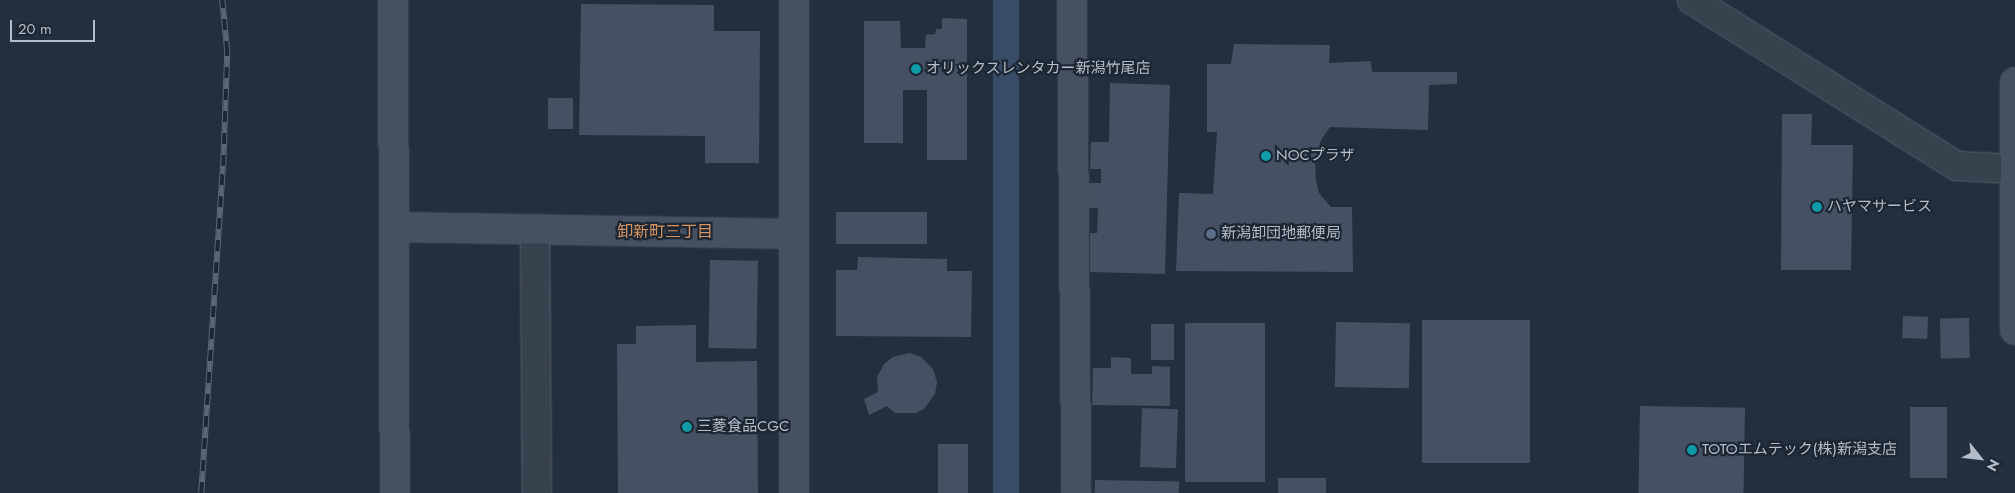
<!DOCTYPE html>
<html>
<head>
<meta charset="utf-8">
<style>
	body { margin:0 }
	#map { position:relative; width:2015px; height:493px; overflow:hidden; background:#242f3e; font-family:Jost,"Noto Sans JP",sans-serif }
	div>[style] { position:absolute }
	.water>* { inset:0; background:#394c67; transform-origin:0 0 }
	.building>* { inset:0; background:#455162; transform-origin:0 0 }
	.roads { filter:drop-shadow(0 0 1px #565f6c) drop-shadow(0 0 1px #565f6c) }
	.street>* { height:28px; margin:-14px; padding:0 14px; transform-origin:14px; border-radius:14px; background:#38414e }
	.secondary>* { height:28px; margin:-14px; padding:0 14px; transform-origin:14px; border-radius:14px; background:#465061 }
	.rail>* { height:5.5px; margin-top:-2.75px; transform-origin:0; background:repeating-linear-gradient(90deg,#1d2633 0 11px,#5a6575 0 22px); box-sizing:border-box; border-block:1px solid #5a6575 }
	.dots>* { width:14px; height:14px; translate:-50% -50%; box-sizing:border-box; border:2px solid #1d2633; border-radius:50% }
	span { translate:-50% -50%; white-space:nowrap; text-align:center; line-height:1.15; -webkit-text-stroke:4.5px #1d2633; paint-order:stroke }
	.poi-label { font-size:15px; color:#b4bcc9 }
	.left { translate:0 -50%; text-align:left }
	.neighbourhood-label { font-size:16px; color:#d59563 }
	.north { position:absolute; left:1955px; top:433px; width:50px; height:50px; -webkit-text-stroke:4px #1d2633; paint-order:stroke; rotate:119deg; font-size:14px; font-weight:700; line-height:20px; text-align:center; color:#b4bcc9 }
	.north::after { content:''; display:block; margin:auto; width:18px; height:22px; background:#b4bcc9; clip-path:polygon(50% 0,100% 100%,50% 72%,0 100%) }
	.scale { position:absolute; left:10px; top:20px; width:85px; height:22px; box-sizing:border-box; border:2px solid #b4bcc9; border-top:0; padding-left:6px; font-size:15px; line-height:18px; white-space:nowrap; color:#b4bcc9; -webkit-text-stroke:4px #1d2633; paint-order:stroke }
</style>
</head>
<body>
<div id="map">
	<div class="water">
		<div style="left:993px;top:0;width:26px;height:493px"></div>
	</div>
	<div class="building">
		<div style="clip-path:polygon(581px 4px,714px 5px,714px 31px,760px 31px,759px 163px,705px 163px,705px 136px,579px 135px)"></div>
		<div style="clip-path:polygon(942px 18px,967px 19px,967px 160px,927px 160px,927px 90px,903px 90px,903px 143px,864px 143px,864px 21px,900px 21px,901px 48px,925px 48px,926px 35px,935px 34px,936px 29px,942px 29px)"></div>
		<div style="clip-path:polygon(1234px 44px,1330px 45px,1329px 63px,1371px 61px,1372px 72px,1457px 72px,1457px 84px,1429px 85px,1428px 130px,1330px 127px,1321px 140px,1315px 161px,1316px 181px,1319px 193px,1331px 207px,1352px 207px,1353px 272px,1176px 271px,1179px 193px,1213px 194px,1217px 132px,1207px 132px,1207px 64px,1231px 64px)"></div>
		<div style="clip-path:polygon(1110px 83px,1170px 85px,1165px 274px,1090px 272px,1090px 233px,1097px 233px,1098px 208px,1089px 208px,1089px 183px,1101px 183px,1101px 169px,1090px 169px,1091px 142px,1109px 142px)"></div>
		<div style="left:548px;top:98px;width:25px;height:31px"></div>
		<div style="clip-path:polygon(1782px 114px,1812px 114px,1811px 145px,1853px 145px,1851px 270px,1781px 270px)"></div>
		<div style="left:836px;top:212px;width:91px;height:32px"></div>
		<div style="clip-path:polygon(858px 257px,947px 259px,947px 271px,972px 271px,971px 337px,836px 336px,836px 270px,857px 270px)"></div>
		<div style="left:710px;top:260px;width:48px;height:88px;rotate:1deg"></div>
		<div style="left:1903px;top:316px;width:25px;height:22px;rotate:2deg"></div>
		<div style="left:1969px;top:318px;width:40px;height:29px;rotate:89deg"></div>
		<div style="left:1422px;top:320px;width:108px;height:143px"></div>
		<div style="left:1336px;top:322px;width:74px;height:65px;rotate:1deg"></div>
		<div style="left:1185px;top:323px;width:80px;height:159px"></div>
		<div style="left:1151px;top:324px;width:23px;height:36px"></div>
		<div style="clip-path:polygon(696px 325px,696px 362px,757px 361px,758px 493px,618px 493px,617px 344px,636px 344px,636px 326px)"></div>
		<div style="clip-path:polygon(910px 353px,921px 357px,933px 369px,937px 382px,935px 394px,924px 409px,916px 413px,895px 413px,887px 406px,869px 415px,864px 399px,878px 392px,877px 377px,884px 364px,893px 357px)"></div>
		<div style="clip-path:polygon(1111px 357px,1131px 358px,1131px 374px,1152px 374px,1152px 366px,1170px 367px,1170px 406px,1092px 405px,1093px 368px,1111px 368px)"></div>
		<div style="left:1640px;top:406px;width:105px;height:87px;rotate:1deg"></div>
		<div style="left:1910px;top:407px;width:37px;height:71px"></div>
		<div style="left:1142px;top:408px;width:36px;height:59px;rotate:2deg"></div>
		<div style="left:938px;top:444px;width:30px;height:49px"></div>
		<div style="left:1278px;top:478px;width:48px;height:15px"></div>
		<div style="left:1095px;top:480px;width:84px;height:13px;rotate:1deg"></div>
	</div>
	<div class="roads">
		<div class="street">
			<div style="left:1692px;top:0;width:313px;rotate:32.1deg"></div>
			<div style="left:1957px;top:166px;width:58px;rotate:3deg"></div>
			<div style="left:535px;top:229px;width:264px;rotate:89.6deg"></div>
		</div>
		<div class="secondary">
			<div style="left:393px;top:0;width:493px;rotate:89.8deg"></div>
			<div style="left:794px;top:0;width:493px;rotate:90deg"></div>
			<div style="left:1072px;top:0;width:493px;rotate:89.5deg"></div>
			<div style="left:2015px;top:82px;width:248px;rotate:90deg"></div>
			<div style="left:395px;top:227px;width:399px;rotate:1deg"></div>
		</div>
	</div>
	<div class="rail">
		<div style="left:201px;top:493px;width:328px;rotate:-86.2deg"></div>
		<div style="left:223px;top:166px;width:114px;rotate:-88deg"></div>
		<div style="left:227px;top:52px;width:52px;rotate:-95.5deg"></div>
	</div>
	<div class="dots">
		<div style="left:916px;top:69px;background:#0f9aa8"></div>
		<div style="left:1266px;top:156px;background:#0f9aa8"></div>
		<div style="left:1817px;top:207px;background:#0f9aa8"></div>
		<div style="left:1211px;top:234px;background:#5c6f8a"></div>
		<div style="left:687px;top:427px;background:#0f9aa8"></div>
		<div style="left:1692px;top:450px;background:#0f9aa8"></div>
	</div>
	<div class="poi-label">
		<span class="left" style="left:926px;top:69px">オリックスレンタカー新潟竹尾店</span>
		<span class="left" style="left:1276px;top:156px">NOCプラザ</span>
		<span class="left" style="left:1827px;top:207px">ハヤマサービス</span>
		<span class="left" style="left:1221px;top:234px">新潟卸団地郵便局</span>
		<span class="left" style="left:697px;top:427px">三菱食品CGC</span>
		<span class="left" style="left:1702px;top:450px">TOTOエムテック(株)新潟支店</span>
	</div>
	<div class="neighbourhood-label">
		<span style="left:665px;top:232px">卸新町三丁目</span>
	</div>
	<div class="north">N</div>
	<div class="scale">20 m</div>
</div>
</body>
</html>
